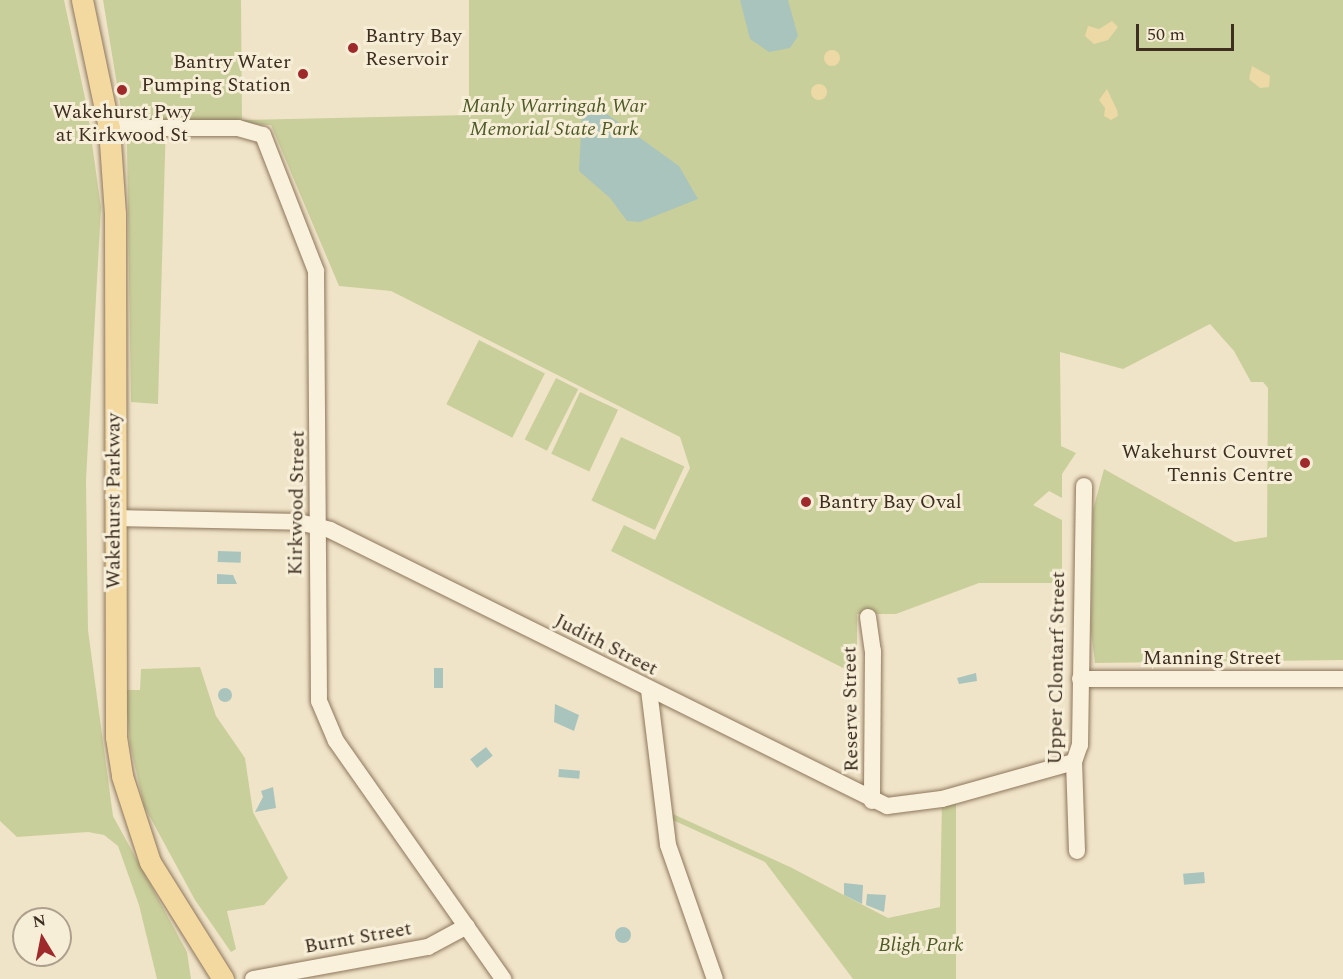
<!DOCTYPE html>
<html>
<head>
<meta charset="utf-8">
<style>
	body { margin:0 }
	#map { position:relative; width:1343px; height:979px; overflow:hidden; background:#f0e4c8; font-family:Spectral,serif }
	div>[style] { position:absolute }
	.green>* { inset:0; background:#c9cf9b; transform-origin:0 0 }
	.sand>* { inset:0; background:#ecd9a5 }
	.round { border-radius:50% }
	.water>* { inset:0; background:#a9c4bc; transform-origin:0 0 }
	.roads { filter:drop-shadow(0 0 2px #8d765c) drop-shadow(0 0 2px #8d765c) }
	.minor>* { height:16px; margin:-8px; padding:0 8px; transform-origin:8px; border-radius:8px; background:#faf1dc }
	.major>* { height:21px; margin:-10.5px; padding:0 10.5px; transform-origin:10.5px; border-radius:10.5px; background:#f3d9a0 }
	.dots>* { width:16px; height:16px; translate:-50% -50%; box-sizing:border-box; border:3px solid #f7eed8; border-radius:50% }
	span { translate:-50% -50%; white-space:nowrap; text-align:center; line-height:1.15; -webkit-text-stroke:6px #f7eed8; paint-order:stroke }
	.poi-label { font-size:20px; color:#3d2e20 }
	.left { translate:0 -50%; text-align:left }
	.right { translate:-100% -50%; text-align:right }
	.park-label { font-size:20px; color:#4d5a26; font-style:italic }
	.street-label { font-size:20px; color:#3d2e20 }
	.north { position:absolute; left:12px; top:907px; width:60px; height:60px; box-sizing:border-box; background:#f7eed8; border:2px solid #ada18e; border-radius:50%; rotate:350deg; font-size:16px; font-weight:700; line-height:24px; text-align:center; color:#3d2e20 }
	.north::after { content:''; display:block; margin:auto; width:21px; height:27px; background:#9e2a2b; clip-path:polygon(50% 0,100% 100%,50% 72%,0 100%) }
	.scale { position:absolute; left:1136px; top:24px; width:98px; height:27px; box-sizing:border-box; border:3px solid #3d2e20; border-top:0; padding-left:8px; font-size:18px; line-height:21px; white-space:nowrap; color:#3d2e20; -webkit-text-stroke:4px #f7eed8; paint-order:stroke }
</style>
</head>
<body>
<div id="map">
	<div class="green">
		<div style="clip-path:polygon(0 0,64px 0,87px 107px,101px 208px,86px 480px,88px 630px,113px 816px,187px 952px,191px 979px,157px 979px,139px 905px,118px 846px,104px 835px,88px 832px,17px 837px,0 821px)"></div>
		<div style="clip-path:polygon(103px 0,241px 0,242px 120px,469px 115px,469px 0,1343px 0,1343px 660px,1095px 663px,1091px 631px,1093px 510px,1104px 469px,1235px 542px,1267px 537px,1268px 388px,1263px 382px,1251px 382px,1234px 351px,1210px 324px,1123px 369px,1060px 352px,1061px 446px,1076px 453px,1062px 474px,1062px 498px,1049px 491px,1033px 505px,1062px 520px,1062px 583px,979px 583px,896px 614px,857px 614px,857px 675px,611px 551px,624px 525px,655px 540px,690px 468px,680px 437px,391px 291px,339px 286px,271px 125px,166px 121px,158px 404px,131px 402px,127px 145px)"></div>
		<div style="left:479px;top:340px;width:74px;height:72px;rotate:27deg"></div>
		<div style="left:556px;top:378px;width:25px;height:69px;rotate:27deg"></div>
		<div style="left:580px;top:392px;width:42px;height:68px;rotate:25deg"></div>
		<div style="left:621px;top:437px;width:70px;height:70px;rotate:25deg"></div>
		<div style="clip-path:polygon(200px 667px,216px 716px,245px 758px,253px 812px,288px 878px,264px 905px,227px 911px,236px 949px,231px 952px,195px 900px,144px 806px,130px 744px,125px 690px,140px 690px,141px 669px)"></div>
		<div style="clip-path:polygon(956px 795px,956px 979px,853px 979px,765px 862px,664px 816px,664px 810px,790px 867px,888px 918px,940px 907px,942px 799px)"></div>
	</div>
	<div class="sand">
		<div style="clip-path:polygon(1112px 21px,1118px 27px,1108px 40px,1094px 44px,1085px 36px,1088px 26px,1099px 29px)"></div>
		<div class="round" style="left:824px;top:50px;width:16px;height:16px"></div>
		<div style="clip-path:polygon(1252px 66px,1270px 76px,1269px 87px,1260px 88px,1249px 79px)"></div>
		<div class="round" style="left:811px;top:84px;width:16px;height:16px"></div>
		<div style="clip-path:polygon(1107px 89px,1117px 110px,1118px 116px,1111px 120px,1104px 116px,1105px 108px,1099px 100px)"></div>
	</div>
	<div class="water">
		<div style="clip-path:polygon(740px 0,788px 0,798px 36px,790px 48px,769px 52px,750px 39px)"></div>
		<div style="clip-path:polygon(593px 104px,679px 166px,698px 199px,640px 222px,627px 221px,610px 198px,579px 171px,582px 113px)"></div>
		<div style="left:218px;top:551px;width:23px;height:11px;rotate:2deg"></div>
		<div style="clip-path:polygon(217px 574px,233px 575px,237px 584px,217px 584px)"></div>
		<div style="left:434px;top:668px;width:9px;height:20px"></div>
		<div style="clip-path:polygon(976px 673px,977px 681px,959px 684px,957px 678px)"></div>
		<div class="round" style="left:218px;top:688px;width:14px;height:14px"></div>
		<div style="clip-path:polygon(555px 704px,579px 715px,574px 731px,554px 722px)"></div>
		<div style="left:486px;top:747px;width:11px;height:20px;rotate:52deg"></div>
		<div style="left:559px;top:769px;width:21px;height:8px;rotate:5deg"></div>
		<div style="clip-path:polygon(273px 787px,276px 808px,255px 812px,263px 797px,261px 791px)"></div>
		<div style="left:1204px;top:872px;width:11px;height:21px;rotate:85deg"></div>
		<div style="clip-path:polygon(844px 883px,863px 885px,862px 904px,844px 895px)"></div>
		<div style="clip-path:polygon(867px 894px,886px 895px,884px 912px,866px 905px)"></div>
		<div class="round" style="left:615px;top:927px;width:16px;height:16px"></div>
	</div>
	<div class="roads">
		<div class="minor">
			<div style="left:109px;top:128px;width:129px"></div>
			<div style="left:238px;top:128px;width:26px;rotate:16deg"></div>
			<div style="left:263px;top:135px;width:146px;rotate:68.7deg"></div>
			<div style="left:316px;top:271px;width:430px;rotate:89.6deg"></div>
			<div style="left:319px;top:701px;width:43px;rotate:67deg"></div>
			<div style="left:336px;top:741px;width:291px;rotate:54.9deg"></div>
			<div style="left:114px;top:518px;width:185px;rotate:1.2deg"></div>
			<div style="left:299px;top:522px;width:32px;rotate:14deg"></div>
			<div style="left:330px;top:530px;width:622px;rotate:26.36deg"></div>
			<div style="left:887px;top:806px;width:55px;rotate:-7.3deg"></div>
			<div style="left:942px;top:799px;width:137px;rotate:-15.7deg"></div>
			<div style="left:868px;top:617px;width:34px;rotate:82deg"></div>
			<div style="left:873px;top:651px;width:150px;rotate:90.4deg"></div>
			<div style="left:1080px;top:679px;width:263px"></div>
			<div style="left:649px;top:690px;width:156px;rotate:83deg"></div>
			<div style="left:668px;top:845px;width:142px;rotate:70.7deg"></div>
			<div style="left:1077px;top:851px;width:89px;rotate:-91.9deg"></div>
			<div style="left:1074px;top:762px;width:18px;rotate:-71deg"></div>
			<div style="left:1080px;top:745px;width:259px;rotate:-89.1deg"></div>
			<div style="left:253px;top:979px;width:178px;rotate:-10.4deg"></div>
			<div style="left:428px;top:947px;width:44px;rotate:-28.3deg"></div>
		</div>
		<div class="major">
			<div style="left:82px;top:0;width:131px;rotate:78.1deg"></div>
			<div style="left:109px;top:128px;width:85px;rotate:86deg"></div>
			<div style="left:115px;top:213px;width:524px;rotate:89.89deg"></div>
			<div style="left:116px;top:737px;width:39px;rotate:81deg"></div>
			<div style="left:122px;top:776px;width:90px;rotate:72deg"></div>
			<div style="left:150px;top:862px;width:138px;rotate:58deg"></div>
		</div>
	</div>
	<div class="dots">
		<div style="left:353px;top:48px;background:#9e2a2b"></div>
		<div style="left:303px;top:74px;background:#9e2a2b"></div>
		<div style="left:122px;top:90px;background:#9e2a2b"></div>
		<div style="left:1305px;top:463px;background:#9e2a2b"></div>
		<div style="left:806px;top:502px;background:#9e2a2b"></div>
	</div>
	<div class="poi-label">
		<span class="left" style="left:365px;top:48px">Bantry Bay<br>Reservoir</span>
		<span class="right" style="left:291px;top:74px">Bantry Water<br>Pumping Station</span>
		<span style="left:122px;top:124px">Wakehurst Pwy<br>at Kirkwood St</span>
		<span class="right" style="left:1293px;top:464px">Wakehurst Couvret<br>Tennis Centre</span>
		<span class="left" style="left:818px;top:502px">Bantry Bay Oval</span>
	</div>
	<div class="park-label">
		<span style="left:554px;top:118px">Manly Warringah War<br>Memorial State Park</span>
		<span style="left:921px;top:945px">Bligh Park</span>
	</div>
	<div class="street-label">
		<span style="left:114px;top:501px;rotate:-90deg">Wakehurst Parkway</span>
		<span style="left:297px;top:503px;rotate:-89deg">Kirkwood Street</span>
		<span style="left:606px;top:645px;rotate:27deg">Judith Street</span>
		<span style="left:1212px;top:658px">Manning Street</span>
		<span style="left:1057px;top:668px;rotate:-89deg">Upper Clontarf Street</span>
		<span style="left:851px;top:709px;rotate:-91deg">Reserve Street</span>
		<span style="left:358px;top:938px;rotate:-10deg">Burnt Street</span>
	</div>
	<div class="north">N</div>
	<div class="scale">50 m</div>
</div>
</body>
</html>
